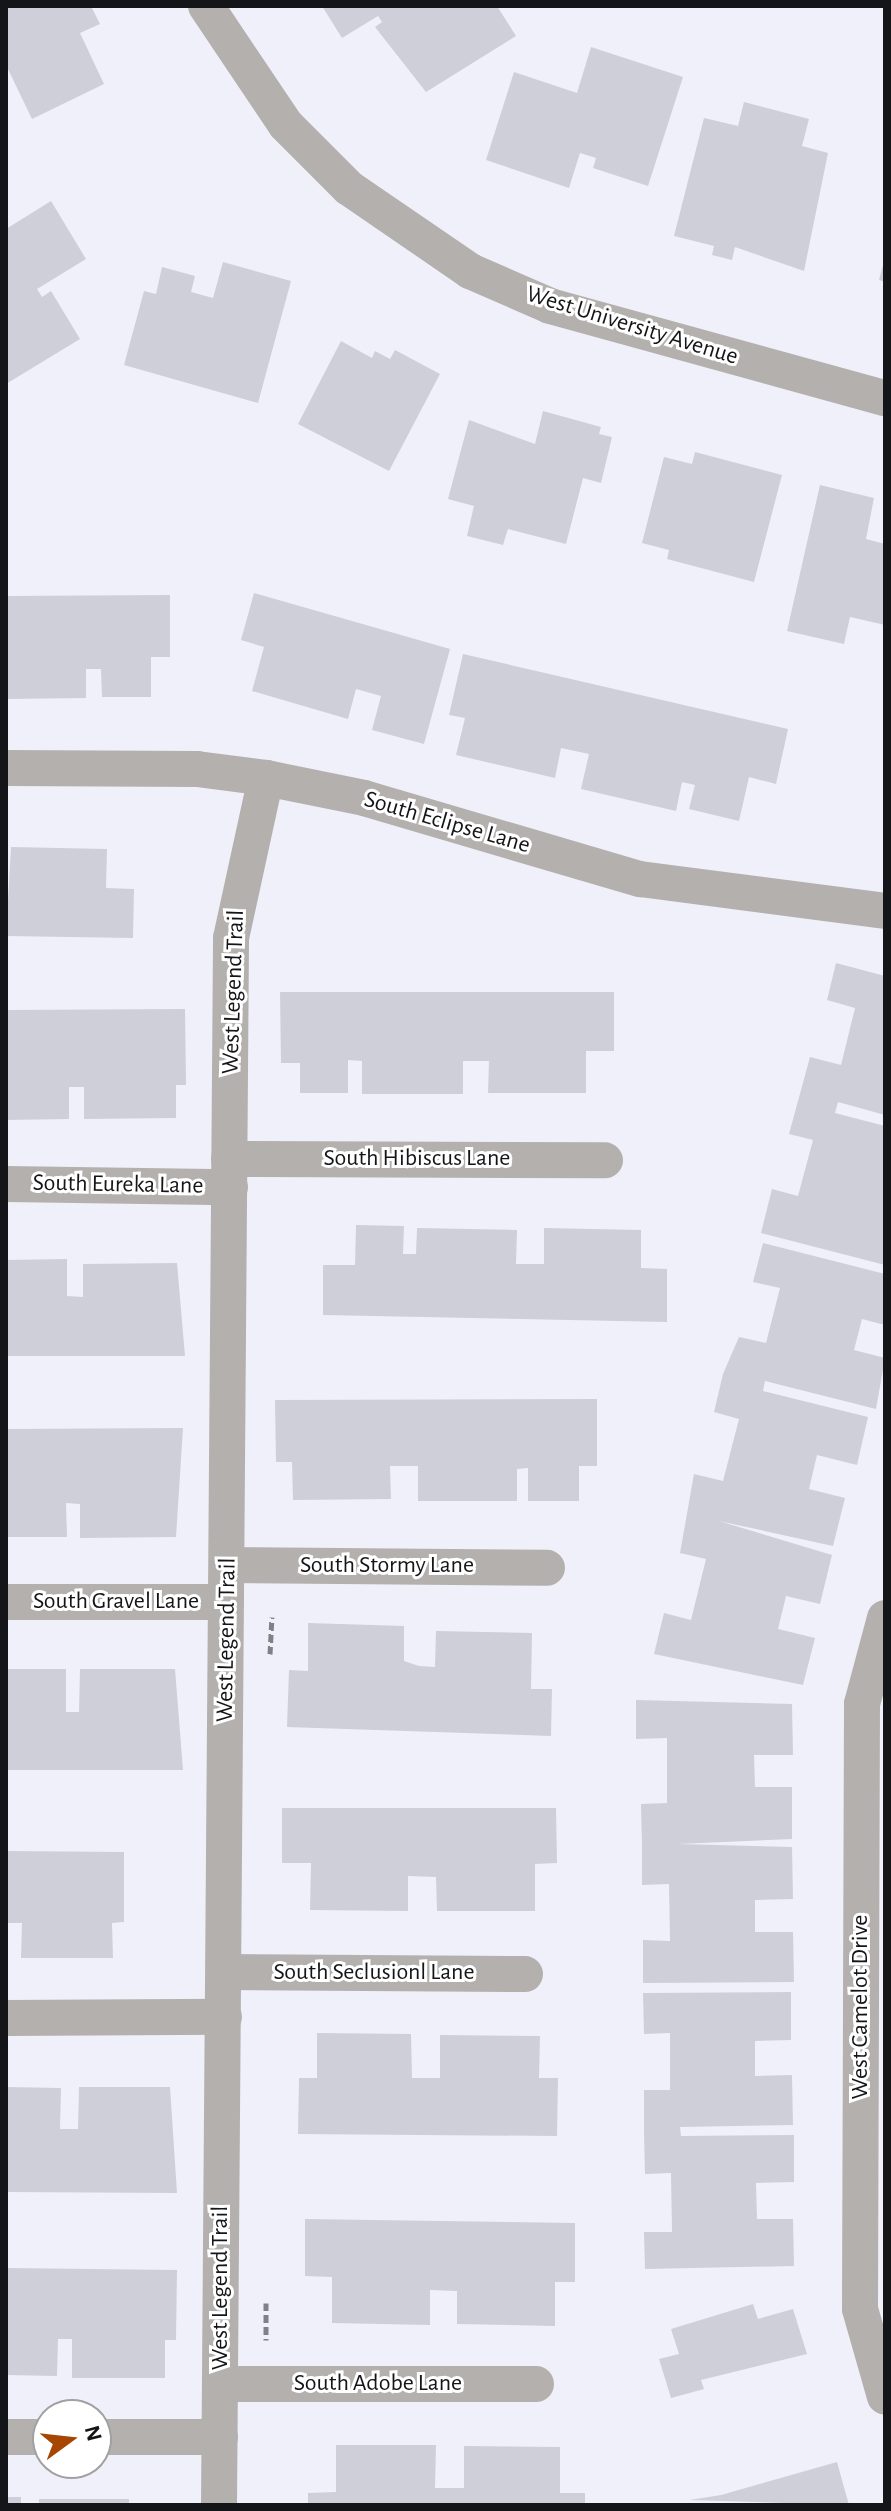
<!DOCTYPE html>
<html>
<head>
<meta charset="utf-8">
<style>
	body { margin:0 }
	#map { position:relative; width:891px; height:2511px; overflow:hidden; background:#f0f0fa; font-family:"Alegreya Sans",sans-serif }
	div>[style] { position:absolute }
	.building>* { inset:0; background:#cfcfd9; transform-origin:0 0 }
	.path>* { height:5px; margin-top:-2.5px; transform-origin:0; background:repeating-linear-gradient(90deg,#808086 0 8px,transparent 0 12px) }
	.minor>* { height:36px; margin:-18px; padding:0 18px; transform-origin:18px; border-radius:18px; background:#b4b0ae }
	span { translate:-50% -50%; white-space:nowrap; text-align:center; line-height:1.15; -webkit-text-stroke:6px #fff; paint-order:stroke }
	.street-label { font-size:24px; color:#141518 }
	.frame { position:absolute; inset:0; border:8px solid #141518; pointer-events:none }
	.north { position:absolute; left:32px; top:2399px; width:80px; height:80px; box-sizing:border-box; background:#fff; border:2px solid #a1a1a3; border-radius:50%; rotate:75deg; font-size:22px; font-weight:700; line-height:32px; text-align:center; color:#141518 }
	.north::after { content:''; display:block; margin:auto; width:28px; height:36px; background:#a74600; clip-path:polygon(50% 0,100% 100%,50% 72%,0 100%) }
</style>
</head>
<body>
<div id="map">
	<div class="building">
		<div style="clip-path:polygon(6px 6px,91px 6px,100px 24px,80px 33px,104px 84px,32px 119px,6px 65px)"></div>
		<div style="clip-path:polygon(322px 6px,497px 6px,516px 36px,426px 92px,375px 27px,382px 22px,378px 16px,342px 38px)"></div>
		<div style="clip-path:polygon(591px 47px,683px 77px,648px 186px,593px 168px,596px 158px,580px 153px,569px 188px,486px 160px,514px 72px,577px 93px)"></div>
		<div style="clip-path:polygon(744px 102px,809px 119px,802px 146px,828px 153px,804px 271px,735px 247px,732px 260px,712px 255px,714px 246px,674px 236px,704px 118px,738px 126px)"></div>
		<div style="clip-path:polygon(51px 201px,86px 259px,37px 289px,42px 297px,51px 291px,80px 339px,6px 384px,6px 229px)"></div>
		<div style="clip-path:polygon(884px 261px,885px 261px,885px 282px,879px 280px)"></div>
		<div style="clip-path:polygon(223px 262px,291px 281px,258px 403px,124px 365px,144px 291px,156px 294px,162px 267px,195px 276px,191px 292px,213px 298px)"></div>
		<div style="clip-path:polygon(341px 341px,372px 358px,375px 351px,390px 359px,395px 350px,440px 374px,389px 471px,298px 424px)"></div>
		<div style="clip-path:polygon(543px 411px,601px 427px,599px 434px,612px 437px,601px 483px,583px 478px,566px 544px,508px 529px,503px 545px,467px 536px,474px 506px,448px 499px,469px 420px,535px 444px)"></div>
		<div style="clip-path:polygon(695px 452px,782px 475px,754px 582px,667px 559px,669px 550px,642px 543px,664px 457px,692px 464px)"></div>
		<div style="clip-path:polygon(820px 485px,874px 498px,866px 539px,885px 544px,885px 625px,850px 617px,844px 644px,787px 631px)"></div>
		<div style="clip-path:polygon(254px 593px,450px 649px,424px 744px,372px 730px,381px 696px,356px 689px,348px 719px,252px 691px,264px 647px,241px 640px)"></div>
		<div style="clip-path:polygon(170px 595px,170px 657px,151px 657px,151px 697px,102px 697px,101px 669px,86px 669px,86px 698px,6px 699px,6px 596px)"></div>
		<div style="clip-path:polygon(463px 654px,788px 729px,776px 784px,749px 777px,739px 821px,689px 809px,695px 785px,682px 782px,676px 811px,581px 789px,589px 754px,561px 748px,555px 778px,456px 755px,465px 718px,449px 715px)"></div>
		<div style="clip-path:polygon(11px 847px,107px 849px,106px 888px,134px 889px,133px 938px,6px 936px)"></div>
		<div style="clip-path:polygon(836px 963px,885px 976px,885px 1115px,838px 1102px,835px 1113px,885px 1126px,885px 1265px,761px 1233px,772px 1189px,798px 1196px,813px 1140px,789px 1134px,810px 1057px,841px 1065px,855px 1008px,827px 1000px)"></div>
		<div style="clip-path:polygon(280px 992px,614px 992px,614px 1051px,586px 1051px,586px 1093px,488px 1093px,489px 1061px,463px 1061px,463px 1094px,362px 1094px,362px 1061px,348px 1060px,348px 1093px,300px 1093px,300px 1063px,281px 1063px)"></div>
		<div style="clip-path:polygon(185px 1009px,186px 1085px,176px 1085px,176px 1118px,84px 1119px,84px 1087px,69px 1087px,69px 1119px,6px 1120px,6px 1010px)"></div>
		<div style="clip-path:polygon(356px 1225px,404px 1226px,403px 1254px,416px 1254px,417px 1228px,517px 1230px,516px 1264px,544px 1264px,544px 1228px,641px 1230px,641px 1268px,667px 1269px,667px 1322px,323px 1315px,323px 1265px,355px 1265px)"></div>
		<div style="clip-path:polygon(763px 1243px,885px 1274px,885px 1325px,862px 1319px,854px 1350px,885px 1358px,876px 1409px,765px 1381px,763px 1391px,868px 1417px,857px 1465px,817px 1455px,809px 1489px,845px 1498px,833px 1546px,719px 1521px,832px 1555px,820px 1604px,786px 1596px,778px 1629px,815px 1638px,803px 1685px,654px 1654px,664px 1613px,691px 1620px,706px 1559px,680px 1553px,694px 1474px,723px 1481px,739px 1419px,714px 1412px,723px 1374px,739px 1337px,766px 1343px,780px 1288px,753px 1282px)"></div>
		<div style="clip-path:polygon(67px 1259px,67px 1296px,83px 1297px,83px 1264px,177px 1263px,185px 1356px,6px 1356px,6px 1260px)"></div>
		<div style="clip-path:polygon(597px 1399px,597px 1466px,579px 1466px,579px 1501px,528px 1501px,528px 1468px,517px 1469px,517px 1501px,418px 1501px,418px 1466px,390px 1466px,391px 1499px,293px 1500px,292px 1462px,276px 1462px,275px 1400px)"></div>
		<div style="clip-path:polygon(183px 1428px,176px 1537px,80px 1538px,80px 1504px,66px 1503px,67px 1537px,6px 1537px,6px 1429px)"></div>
		<div style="clip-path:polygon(308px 1623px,404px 1626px,404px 1661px,419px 1666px,435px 1667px,436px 1631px,532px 1633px,531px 1689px,552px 1689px,551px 1736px,287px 1727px,289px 1670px,308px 1671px)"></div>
		<div style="clip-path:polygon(6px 1669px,66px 1669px,66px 1712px,79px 1712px,80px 1669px,175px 1669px,183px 1770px,6px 1770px)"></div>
		<div style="clip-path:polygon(636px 1700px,792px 1704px,793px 1755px,754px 1755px,755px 1787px,792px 1787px,792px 1839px,678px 1844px,792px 1847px,793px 1899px,755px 1900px,755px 1932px,793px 1932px,794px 1982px,643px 1983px,643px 1940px,670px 1941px,669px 1884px,642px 1885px,642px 1845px,641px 1804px,667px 1803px,667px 1738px,636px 1739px)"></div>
		<div style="clip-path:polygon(282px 1808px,556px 1808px,557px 1863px,535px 1864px,535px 1911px,437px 1911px,436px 1877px,408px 1876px,408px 1911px,310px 1910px,311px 1863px,282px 1863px)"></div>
		<div style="clip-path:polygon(6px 1851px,124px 1852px,124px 1922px,112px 1923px,113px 1958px,21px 1958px,22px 1923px,6px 1923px)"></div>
		<div style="clip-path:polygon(791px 1992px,791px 2040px,755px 2041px,755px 2076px,792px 2075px,793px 2125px,680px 2127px,681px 2136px,794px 2135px,794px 2182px,756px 2183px,757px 2219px,793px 2219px,794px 2266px,645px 2269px,644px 2232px,672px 2232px,671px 2173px,645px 2174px,644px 2133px,644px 2090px,670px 2090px,670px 2033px,644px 2034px,643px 1993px)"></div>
		<div style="clip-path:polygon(317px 2033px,411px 2034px,412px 2078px,440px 2078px,440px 2035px,540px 2036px,539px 2078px,558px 2078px,557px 2136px,298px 2134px,299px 2078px,317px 2078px)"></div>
		<div style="clip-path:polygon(6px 2087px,61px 2088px,60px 2129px,78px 2129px,79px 2087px,170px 2087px,177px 2193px,6px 2192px)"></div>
		<div style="clip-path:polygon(305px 2219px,575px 2223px,575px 2282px,555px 2282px,555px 2326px,457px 2324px,457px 2291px,430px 2290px,430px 2325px,332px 2323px,332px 2277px,305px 2276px)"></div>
		<div style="clip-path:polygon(6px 2268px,177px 2270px,176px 2340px,165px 2340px,165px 2378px,72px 2378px,72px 2339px,58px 2339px,57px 2376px,6px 2375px)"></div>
		<div style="clip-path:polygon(753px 2304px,758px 2319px,793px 2309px,807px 2354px,701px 2380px,704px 2389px,671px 2398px,659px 2359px,679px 2354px,671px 2329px)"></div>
		<div style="clip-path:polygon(336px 2445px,436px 2445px,435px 2488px,464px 2488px,464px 2446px,560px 2447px,560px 2493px,585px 2493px,585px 2505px,308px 2505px,308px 2493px,336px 2492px)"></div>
		<div style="clip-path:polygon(837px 2462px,849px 2505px,689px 2500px,721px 2495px)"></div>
		<div style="left:6px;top:2497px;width:15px;height:8px"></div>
		<div style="left:39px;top:2499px;width:90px;height:6px"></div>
	</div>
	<div class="path">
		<div style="left:270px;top:1654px;width:37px;rotate:-87deg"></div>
		<div style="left:266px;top:2303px;width:37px;rotate:90deg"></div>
	</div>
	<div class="minor">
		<div style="left:206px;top:6px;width:143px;rotate:56.1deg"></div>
		<div style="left:286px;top:125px;width:89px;rotate:45deg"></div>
		<div style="left:349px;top:188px;width:147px;rotate:34.4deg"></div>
		<div style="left:470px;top:271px;width:87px;rotate:23.6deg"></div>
		<div style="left:550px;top:306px;width:347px;rotate:15.4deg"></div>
		<div style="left:6px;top:768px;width:191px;rotate:0.3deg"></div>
		<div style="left:197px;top:769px;width:70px;rotate:7.4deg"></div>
		<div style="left:266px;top:778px;width:100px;rotate:11.5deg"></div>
		<div style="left:364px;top:798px;width:288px;rotate:16.4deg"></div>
		<div style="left:640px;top:879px;width:247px;rotate:7.4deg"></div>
		<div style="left:229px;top:1159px;width:376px;rotate:0.2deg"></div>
		<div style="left:6px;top:1184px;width:224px;rotate:0.8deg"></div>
		<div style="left:228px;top:1565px;width:319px;rotate:0.5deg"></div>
		<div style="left:6px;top:1602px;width:220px"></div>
		<div style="left:885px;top:1618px;width:89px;rotate:105deg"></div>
		<div style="left:862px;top:1704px;width:605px;rotate:90.19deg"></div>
		<div style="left:860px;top:2309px;width:91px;rotate:74.1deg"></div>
		<div style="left:224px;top:1972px;width:301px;rotate:0.4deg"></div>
		<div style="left:6px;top:2018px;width:218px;rotate:-0.3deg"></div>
		<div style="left:220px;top:2384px;width:316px"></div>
		<div style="left:6px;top:2437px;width:42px"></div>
		<div style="left:96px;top:2437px;width:124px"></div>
		<div style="left:219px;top:2505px;width:1567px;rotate:-89.56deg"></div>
		<div style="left:231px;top:938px;width:164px;rotate:-77.7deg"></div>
	</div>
	<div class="street-label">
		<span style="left:632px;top:326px;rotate:17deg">West University Avenue</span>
		<span style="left:447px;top:823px;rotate:16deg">South Eclipse Lane</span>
		<span style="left:234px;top:992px;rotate:-88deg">West Legend Trail</span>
		<span style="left:417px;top:1159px">South Hibiscus Lane</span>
		<span style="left:118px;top:1185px;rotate:1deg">South Eureka Lane</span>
		<span style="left:387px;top:1566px">South Stormy Lane</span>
		<span style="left:116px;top:1602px">South Gravel Lane</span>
		<span style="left:227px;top:1640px;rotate:-89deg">West Legend Trail</span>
		<span style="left:374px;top:1973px">South Seclusionl Lane</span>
		<span style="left:861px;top:2007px;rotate:-90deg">West Camelot Drive</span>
		<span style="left:221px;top:2288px;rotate:-90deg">West Legend Trail</span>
		<span style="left:378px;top:2384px">South Adobe Lane</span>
	</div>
	<div class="frame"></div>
	<div class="north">N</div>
</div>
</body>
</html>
